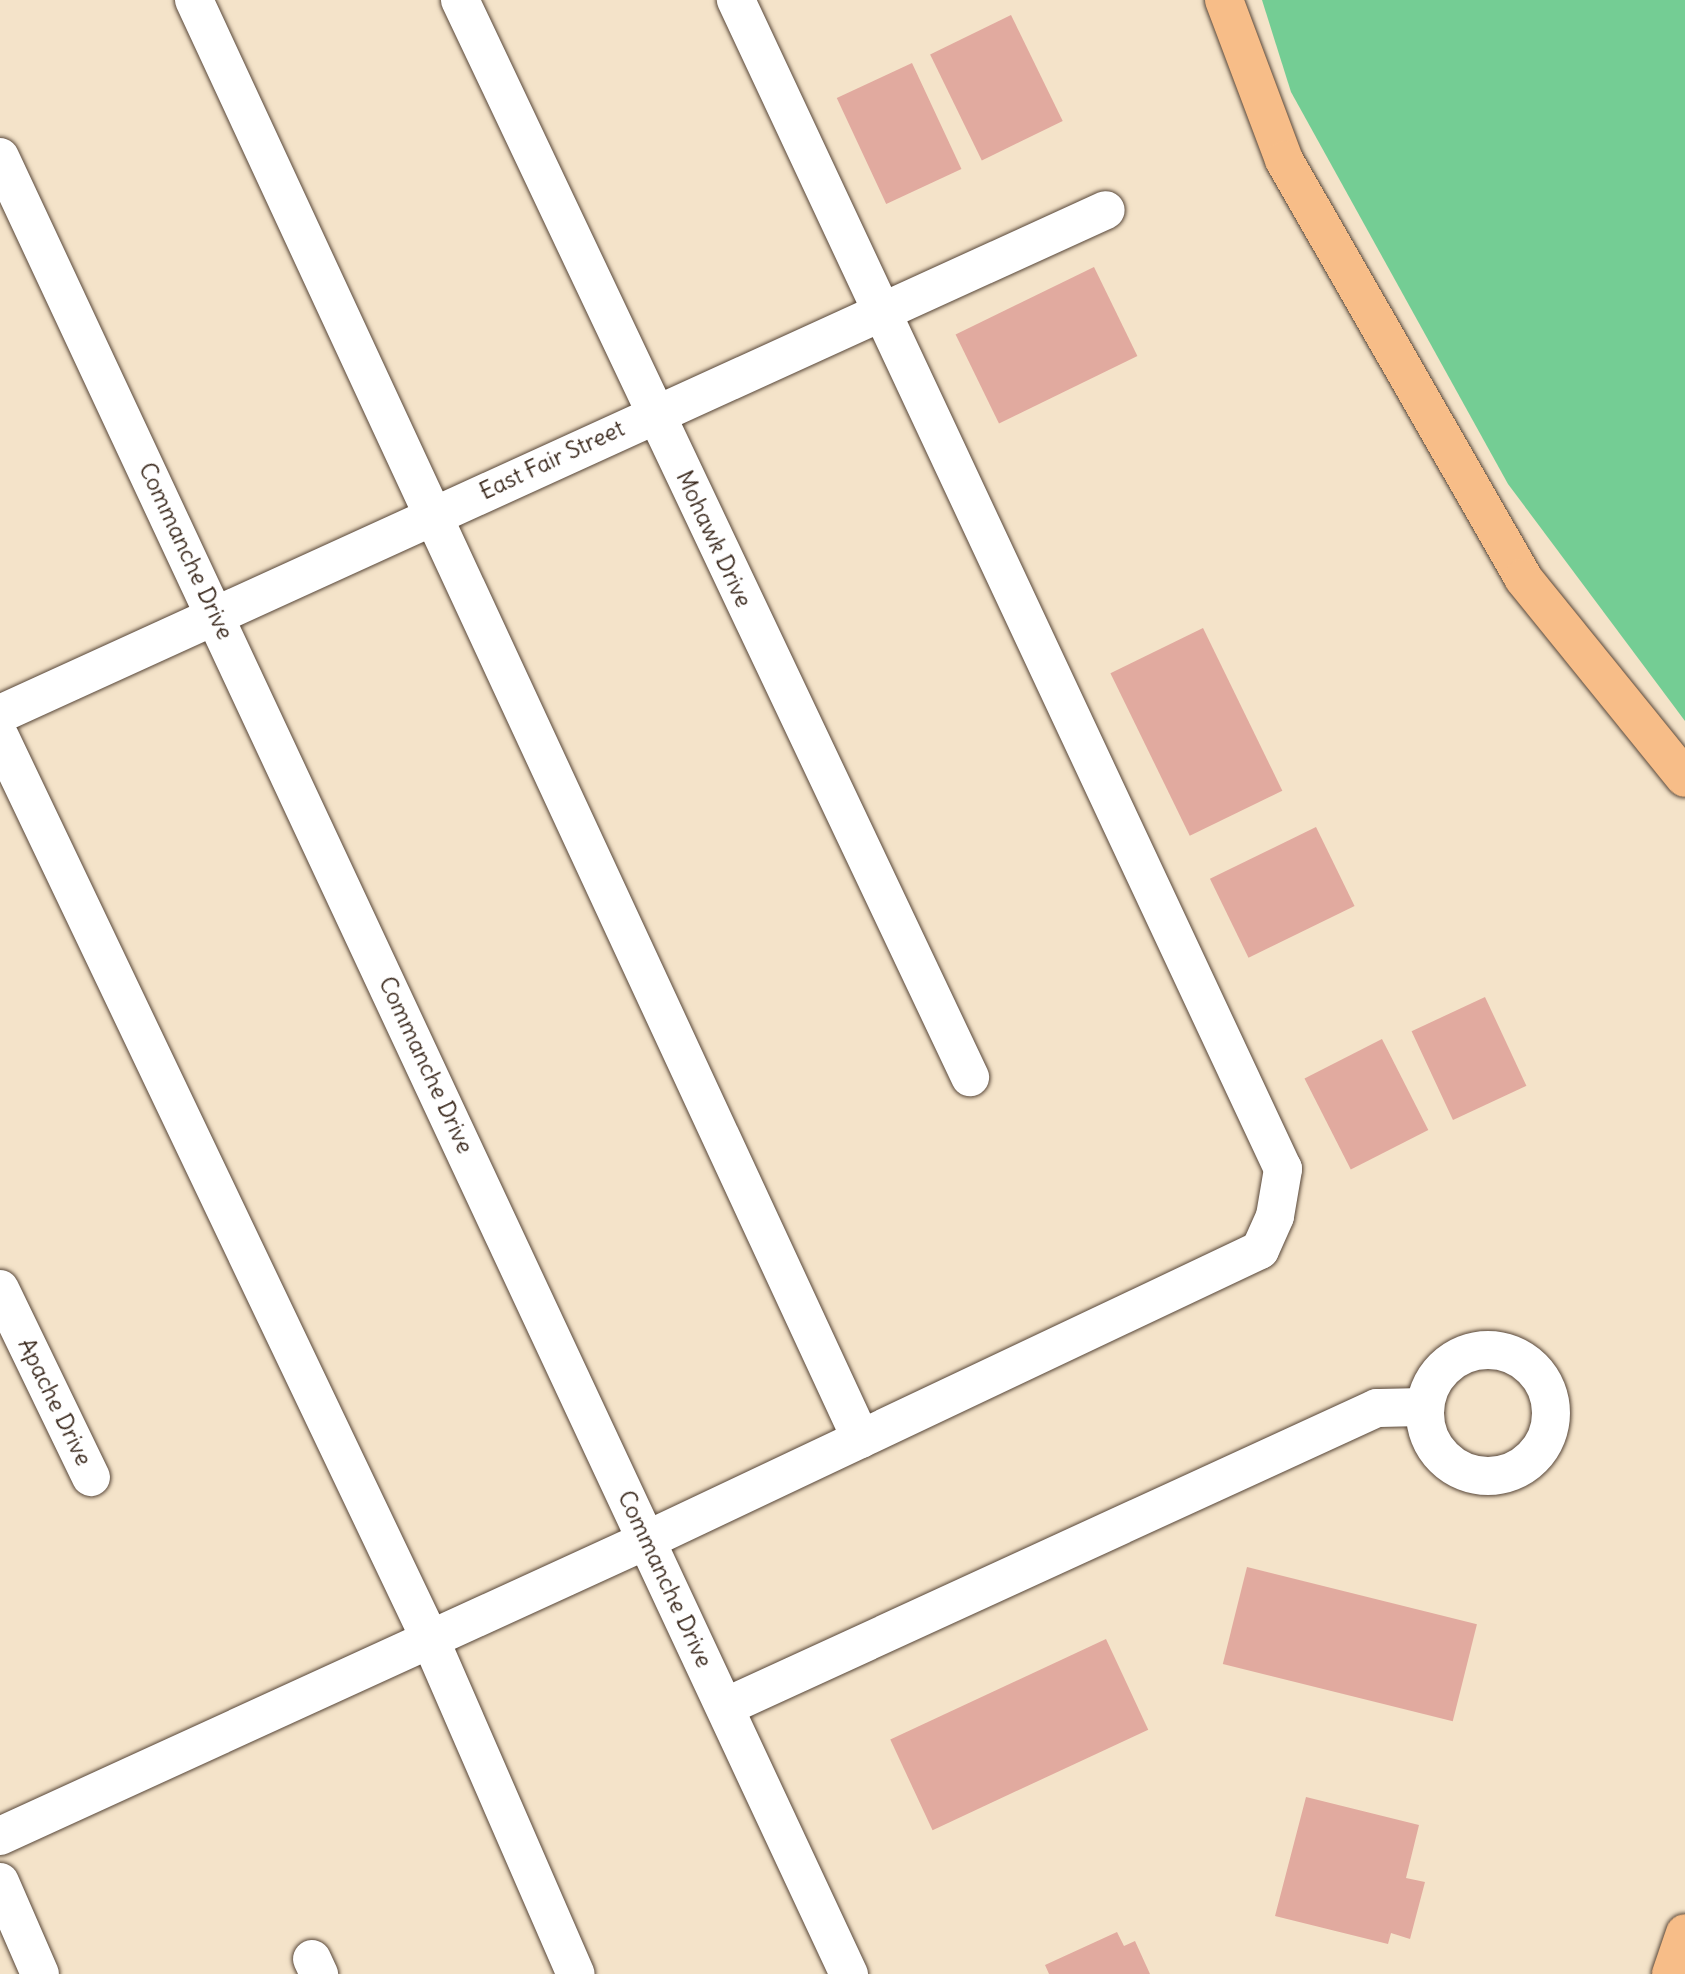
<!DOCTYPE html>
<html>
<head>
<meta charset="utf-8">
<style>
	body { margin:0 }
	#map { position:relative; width:1685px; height:1974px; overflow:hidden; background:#f4e3c9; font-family:Delius,sans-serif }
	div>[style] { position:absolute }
	.green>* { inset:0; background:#74cd94 }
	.building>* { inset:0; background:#e1aa9f; transform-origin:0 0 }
	.roads { filter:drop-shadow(0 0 2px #574638) drop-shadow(0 0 2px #574638) }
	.minor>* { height:38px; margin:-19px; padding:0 19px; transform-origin:19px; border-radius:19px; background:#fff }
	.minor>.ring { margin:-19px; padding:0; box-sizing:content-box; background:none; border:38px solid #fff; border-radius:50% }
	.major>* { height:38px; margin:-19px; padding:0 19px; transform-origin:19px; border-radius:19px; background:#f7bd88 }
	.highway>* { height:38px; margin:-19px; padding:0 19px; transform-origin:19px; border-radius:19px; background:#f7bd88 }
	span { translate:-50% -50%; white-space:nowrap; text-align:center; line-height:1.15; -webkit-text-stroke:7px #fff; paint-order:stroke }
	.street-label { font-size:23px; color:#3b2a1e }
</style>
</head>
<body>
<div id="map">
	<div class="green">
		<div style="clip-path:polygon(1262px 0,1685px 0,1685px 721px,1508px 484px,1291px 92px)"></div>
	</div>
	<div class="building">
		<div style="left:1011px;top:15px;width:118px;height:90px;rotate:64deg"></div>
		<div style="left:912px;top:63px;width:117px;height:83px;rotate:65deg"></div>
		<div style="left:1094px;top:267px;width:99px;height:154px;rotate:64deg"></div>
		<div style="left:1203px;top:628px;width:181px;height:103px;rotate:64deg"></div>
		<div style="left:1316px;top:827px;width:88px;height:118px;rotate:64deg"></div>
		<div style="left:1485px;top:997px;width:98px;height:81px;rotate:65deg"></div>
		<div style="left:1382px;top:1039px;width:102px;height:87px;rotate:63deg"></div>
		<div style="left:1247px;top:1567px;width:237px;height:100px;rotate:14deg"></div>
		<div style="left:1106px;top:1639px;width:100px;height:238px;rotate:65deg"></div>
		<div style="clip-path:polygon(1306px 1797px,1419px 1825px,1406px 1878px,1425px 1882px,1410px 1939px,1391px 1933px,1388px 1944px,1275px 1916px)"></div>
		<div style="clip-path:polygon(1117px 1932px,1124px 1946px,1135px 1941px,1150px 1974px,1049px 1974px,1045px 1965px)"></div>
	</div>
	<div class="roads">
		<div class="minor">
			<div style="left:194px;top:0;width:1586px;rotate:65.13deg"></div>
			<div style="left:460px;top:0;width:1192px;rotate:64.66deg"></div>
			<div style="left:0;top:157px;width:2006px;rotate:64.96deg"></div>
			<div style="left:0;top:714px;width:1215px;rotate:-24.5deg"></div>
			<div style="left:0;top:737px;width:999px;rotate:64.51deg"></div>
			<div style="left:430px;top:1639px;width:365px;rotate:66.5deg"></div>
			<div style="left:0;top:1289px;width:209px;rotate:64.2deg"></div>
			<div class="ring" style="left:1425px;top:1350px;width:88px;height:88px"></div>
			<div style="left:725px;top:1707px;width:717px;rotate:-24.64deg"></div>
			<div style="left:1377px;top:1408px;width:48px;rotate:-1.2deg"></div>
			<div style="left:0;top:1836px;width:711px;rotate:-24.58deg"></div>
			<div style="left:647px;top:1540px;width:678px;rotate:-25.32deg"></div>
			<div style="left:1260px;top:1250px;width:37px;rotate:-66deg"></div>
			<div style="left:1275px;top:1216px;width:48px;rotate:-80.3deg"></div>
			<div style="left:1283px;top:1169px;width:1291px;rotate:-115.08deg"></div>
			<div style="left:0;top:1882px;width:100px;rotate:66.5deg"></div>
			<div style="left:312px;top:1959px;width:17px;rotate:65deg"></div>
		</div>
		<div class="major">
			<div style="left:1671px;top:1974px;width:43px;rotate:-71.1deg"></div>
		</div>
		<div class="highway">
			<div style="left:1224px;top:0;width:171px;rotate:69.4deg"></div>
			<div style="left:1284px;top:160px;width:482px;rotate:60.2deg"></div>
			<div style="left:1523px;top:578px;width:257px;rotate:51deg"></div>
		</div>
	</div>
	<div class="street-label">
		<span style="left:552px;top:460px;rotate:-25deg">East Fair Street</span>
		<span style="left:714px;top:539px;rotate:65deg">Mohawk Drive</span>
		<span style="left:186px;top:551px;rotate:65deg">Commanche Drive</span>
		<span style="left:426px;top:1065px;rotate:65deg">Commanche Drive</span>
		<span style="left:55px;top:1402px;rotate:64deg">Apache Drive</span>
		<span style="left:665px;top:1579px;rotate:65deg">Commanche Drive</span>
	</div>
</div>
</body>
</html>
